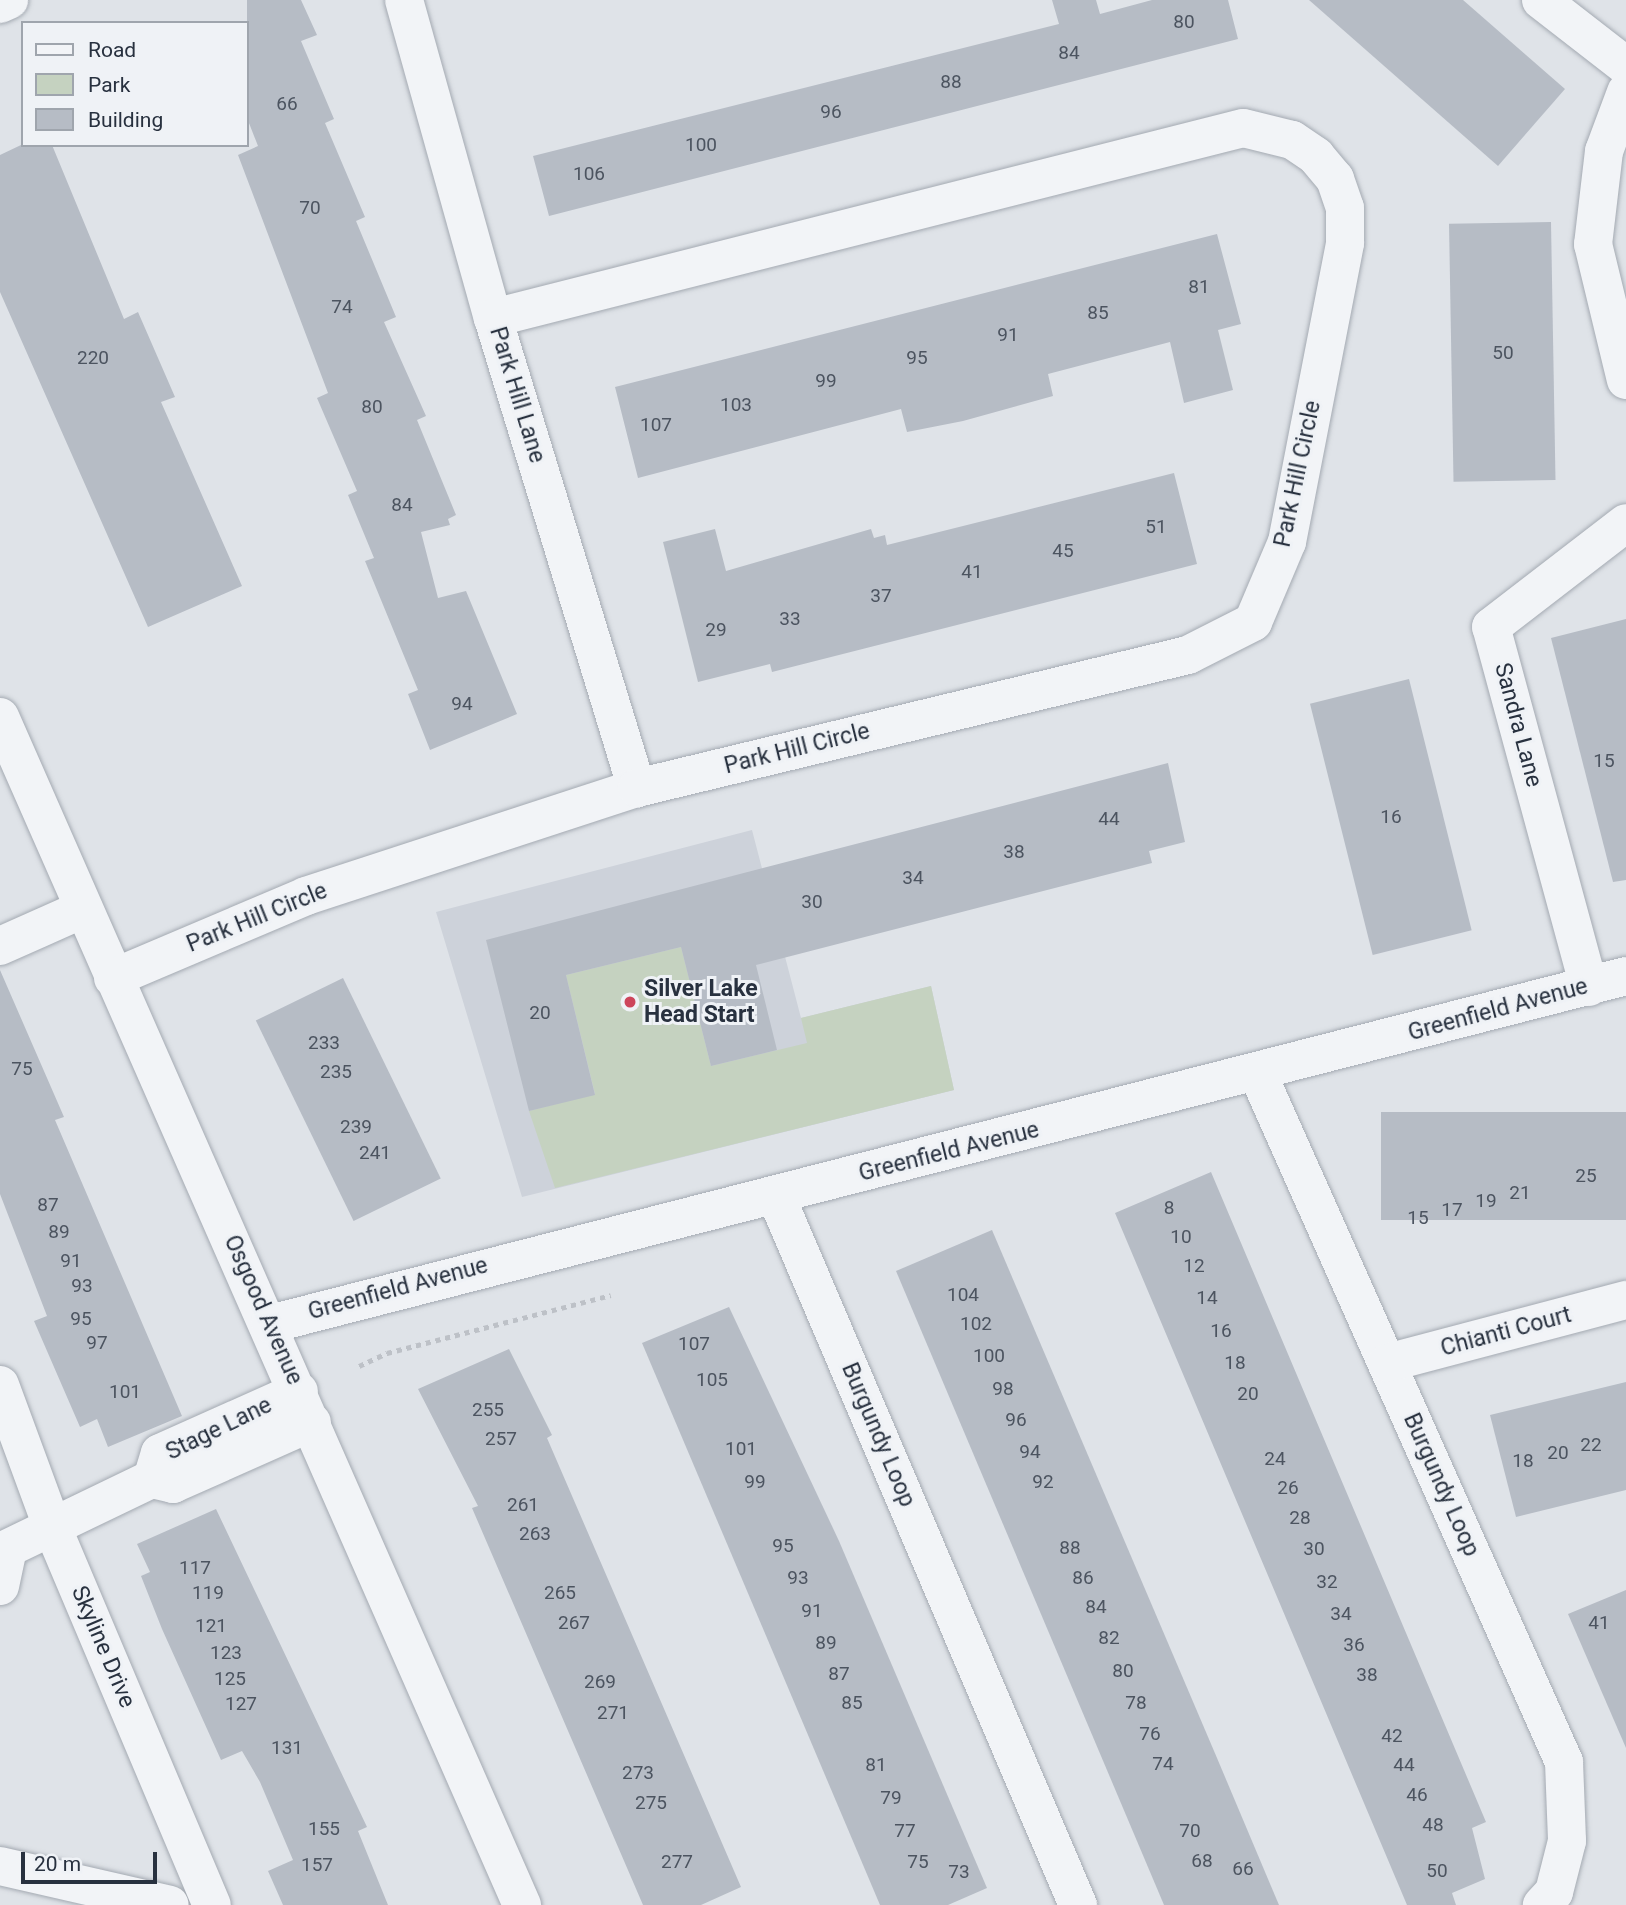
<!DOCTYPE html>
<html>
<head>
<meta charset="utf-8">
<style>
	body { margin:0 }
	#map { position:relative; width:1626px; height:1905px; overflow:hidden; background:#dfe3e8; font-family:Roboto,sans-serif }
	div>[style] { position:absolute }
	.built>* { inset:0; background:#cdd2da }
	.green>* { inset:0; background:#c5d2c0 }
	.building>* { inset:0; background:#b6bcc5; transform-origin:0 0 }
	.path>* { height:4.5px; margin-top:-2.25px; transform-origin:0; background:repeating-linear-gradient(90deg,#bdc1c7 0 5px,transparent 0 10px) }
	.roads { filter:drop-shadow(0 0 2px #a4aab2) drop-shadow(0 0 2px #a4aab2) }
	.minor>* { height:38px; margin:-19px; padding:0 19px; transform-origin:19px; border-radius:19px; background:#f2f4f7 }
	.dots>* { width:19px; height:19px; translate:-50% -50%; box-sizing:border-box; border:4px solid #eff2f6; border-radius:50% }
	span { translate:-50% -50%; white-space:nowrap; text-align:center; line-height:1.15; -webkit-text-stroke:6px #eff2f6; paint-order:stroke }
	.number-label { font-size:19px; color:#4c5460 }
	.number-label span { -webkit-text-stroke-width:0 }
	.street-label { font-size:23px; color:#28313f }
	.poi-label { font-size:23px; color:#28313f; font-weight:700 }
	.left { translate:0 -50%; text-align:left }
	.legend { position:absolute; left:21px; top:21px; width:228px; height:126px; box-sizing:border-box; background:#eff2f6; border:2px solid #9fa5ad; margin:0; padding:9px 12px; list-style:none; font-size:21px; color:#28313f }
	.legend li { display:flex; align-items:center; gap:14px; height:35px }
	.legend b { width:35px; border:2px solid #9fa5ad }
	.scale { position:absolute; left:21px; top:1852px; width:136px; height:32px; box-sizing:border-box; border:4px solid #28313f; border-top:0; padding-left:9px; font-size:21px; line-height:24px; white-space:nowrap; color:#28313f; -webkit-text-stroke:5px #eff2f6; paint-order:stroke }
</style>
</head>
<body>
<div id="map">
	<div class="built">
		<div style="clip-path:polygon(752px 830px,801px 1018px,931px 986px,954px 1090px,522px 1197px,436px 912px)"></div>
	</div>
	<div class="green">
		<div style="clip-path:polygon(681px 947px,711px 1066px,807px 1043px,801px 1018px,931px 986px,954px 1090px,555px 1188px,529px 1111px,595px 1094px,566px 975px)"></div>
	</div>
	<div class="building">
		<div style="clip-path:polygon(247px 0,301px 0,317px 35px,301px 41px,334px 119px,325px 123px,365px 217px,356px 221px,396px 317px,384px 322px,426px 416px,417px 420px,456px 515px,448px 519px,450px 525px,421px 532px,438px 598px,466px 591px,517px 714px,430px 750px,408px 694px,418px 690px,365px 561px,374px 558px,348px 495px,357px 491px,317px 398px,328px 393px,238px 155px,258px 146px,247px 118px)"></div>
		<div style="clip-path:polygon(1052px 0,1096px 0,1100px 14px,1152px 0,1228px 0,1238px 39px,549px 216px,533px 156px,1059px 24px)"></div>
		<div style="clip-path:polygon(1309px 0,1463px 0,1565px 89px,1498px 166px)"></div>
		<div style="clip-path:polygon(21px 145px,52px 145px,124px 319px,138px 312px,175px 397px,161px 402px,242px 586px,148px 627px,0 292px,0 155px)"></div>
		<div style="left:1551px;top:222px;width:258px;height:102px;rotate:89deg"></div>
		<div style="clip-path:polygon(1217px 234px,1241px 324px,1218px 330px,1233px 390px,1184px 403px,1170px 342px,1048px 374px,1053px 396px,963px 421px,907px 432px,901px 409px,638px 478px,615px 387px)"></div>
		<div style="clip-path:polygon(1174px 473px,1197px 564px,772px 672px,770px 664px,698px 682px,663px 542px,715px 529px,726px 571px,871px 529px,874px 538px,885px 535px,887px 545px)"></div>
		<div style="clip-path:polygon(1626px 619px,1626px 880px,1613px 882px,1551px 638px)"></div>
		<div style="left:1409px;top:679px;width:259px;height:102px;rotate:76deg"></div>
		<div style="clip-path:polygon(1168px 763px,1185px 842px,1149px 851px,1152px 863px,756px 965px,777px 1050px,711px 1066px,681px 947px,566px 975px,595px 1095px,529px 1111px,486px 940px)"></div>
		<div style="clip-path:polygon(0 970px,64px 1117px,55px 1120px,182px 1416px,108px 1447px,97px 1419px,80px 1427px,34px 1321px,47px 1316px,0 1194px)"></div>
		<div style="left:343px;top:978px;width:223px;height:97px;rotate:64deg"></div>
		<div style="left:1626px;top:1112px;width:108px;height:245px;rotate:90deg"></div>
		<div style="clip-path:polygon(1211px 1172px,1486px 1822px,1472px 1828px,1485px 1879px,1452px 1893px,1456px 1905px,1407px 1905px,1115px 1213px)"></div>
		<div style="clip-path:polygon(992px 1230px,1217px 1758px,1279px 1905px,1164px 1905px,896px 1271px)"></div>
		<div style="clip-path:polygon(729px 1307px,839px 1541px,987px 1888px,948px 1905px,880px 1905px,642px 1343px)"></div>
		<div style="clip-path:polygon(509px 1349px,552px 1435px,547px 1438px,741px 1887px,701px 1905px,643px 1905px,472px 1508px,478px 1506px,418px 1389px)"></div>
		<div style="clip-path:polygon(1626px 1382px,1626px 1490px,1516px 1517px,1490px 1415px)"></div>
		<div style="clip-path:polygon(216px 1509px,367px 1827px,358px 1831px,388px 1905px,283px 1905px,268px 1871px,293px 1860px,260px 1782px,242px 1751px,221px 1760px,162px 1629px,141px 1576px,150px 1572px,137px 1544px)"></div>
		<div style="clip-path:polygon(1626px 1590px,1626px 1748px,1568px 1614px)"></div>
	</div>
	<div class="path">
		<div style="left:359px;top:1366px;width:31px;rotate:-25deg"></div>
		<div style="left:387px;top:1353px;width:231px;rotate:-14.5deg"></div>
	</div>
	<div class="roads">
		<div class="minor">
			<div style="left:404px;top:0;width:330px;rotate:74.4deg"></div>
			<div style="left:493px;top:318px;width:492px;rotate:73deg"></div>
			<div style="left:1541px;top:0;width:108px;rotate:37.8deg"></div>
			<div style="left:0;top:4px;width:10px;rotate:-24deg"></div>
			<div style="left:1626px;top:92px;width:63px;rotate:110.4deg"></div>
			<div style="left:1604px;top:151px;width:94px;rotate:96.7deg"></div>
			<div style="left:1593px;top:244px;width:140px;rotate:76.4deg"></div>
			<div style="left:0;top:717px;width:1298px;rotate:66.28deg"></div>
			<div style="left:0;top:946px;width:91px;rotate:-24deg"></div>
			<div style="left:113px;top:978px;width:210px;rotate:-23deg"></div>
			<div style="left:306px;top:896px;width:348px;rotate:-18.1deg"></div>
			<div style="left:637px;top:788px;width:567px;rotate:-13.57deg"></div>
			<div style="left:1188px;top:655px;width:73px;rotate:-26.9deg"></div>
			<div style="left:1253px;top:622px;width:87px;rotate:-67deg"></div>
			<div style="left:1287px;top:542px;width:305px;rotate:-79deg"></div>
			<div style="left:1345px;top:243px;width:35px;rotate:-90deg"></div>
			<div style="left:1345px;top:208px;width:31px;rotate:-109deg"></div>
			<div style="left:1335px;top:179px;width:30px;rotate:-130deg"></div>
			<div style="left:1316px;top:156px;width:29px;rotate:-146deg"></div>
			<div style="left:1292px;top:140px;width:50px;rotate:-166.2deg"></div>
			<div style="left:1243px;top:128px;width:774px;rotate:165.78deg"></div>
			<div style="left:1589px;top:987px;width:373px;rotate:-105.2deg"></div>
			<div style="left:1491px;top:627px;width:170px;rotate:-37.6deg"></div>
			<div style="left:1257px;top:1072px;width:755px;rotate:66.01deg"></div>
			<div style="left:1564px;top:1762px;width:79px;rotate:87.8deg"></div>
			<div style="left:1567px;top:1841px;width:53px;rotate:104.3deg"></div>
			<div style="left:1554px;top:1892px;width:18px;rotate:133deg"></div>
			<div style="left:776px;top:1196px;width:771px;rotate:66.93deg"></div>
			<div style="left:270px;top:1324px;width:1400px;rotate:-14.39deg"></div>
			<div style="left:1387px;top:1363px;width:247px;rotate:-14.8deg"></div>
			<div style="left:0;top:1385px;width:153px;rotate:69.8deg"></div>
			<div style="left:53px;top:1529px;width:408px;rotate:67.1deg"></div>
			<div style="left:152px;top:1479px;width:27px;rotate:-73deg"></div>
			<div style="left:160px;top:1453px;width:152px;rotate:-24deg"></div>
			<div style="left:0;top:1552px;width:169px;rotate:-25.7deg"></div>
			<div style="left:152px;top:1479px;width:22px;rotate:13deg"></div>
			<div style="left:173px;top:1484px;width:152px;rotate:-24deg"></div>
			<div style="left:0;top:1586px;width:38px;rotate:-78deg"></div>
			<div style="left:0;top:1866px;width:174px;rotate:12.9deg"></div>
		</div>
	</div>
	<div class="dots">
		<div style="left:630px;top:1002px;background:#cd455b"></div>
	</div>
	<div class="number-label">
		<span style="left:1184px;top:22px">80</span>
		<span style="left:1069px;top:53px">84</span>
		<span style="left:951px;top:82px">88</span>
		<span style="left:287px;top:104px">66</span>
		<span style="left:831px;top:112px">96</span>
		<span style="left:701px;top:145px">100</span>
		<span style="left:589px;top:174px">106</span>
		<span style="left:310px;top:208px">70</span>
		<span style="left:1199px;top:287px">81</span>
		<span style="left:342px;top:307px">74</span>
		<span style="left:1098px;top:313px">85</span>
		<span style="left:1008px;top:335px">91</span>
		<span style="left:1503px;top:353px">50</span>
		<span style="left:93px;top:358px">220</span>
		<span style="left:917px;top:358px">95</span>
		<span style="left:826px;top:381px">99</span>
		<span style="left:736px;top:405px">103</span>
		<span style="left:372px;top:407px">80</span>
		<span style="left:656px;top:425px">107</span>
		<span style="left:402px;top:505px">84</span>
		<span style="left:1156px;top:527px">51</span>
		<span style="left:1063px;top:551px">45</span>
		<span style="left:972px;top:572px">41</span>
		<span style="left:881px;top:596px">37</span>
		<span style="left:790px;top:619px">33</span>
		<span style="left:716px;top:630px">29</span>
		<span style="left:462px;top:704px">94</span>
		<span style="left:1604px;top:761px">15</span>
		<span style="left:1391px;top:817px">16</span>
		<span style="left:1109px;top:819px">44</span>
		<span style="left:1014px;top:852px">38</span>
		<span style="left:913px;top:878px">34</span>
		<span style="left:812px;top:902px">30</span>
		<span style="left:540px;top:1013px">20</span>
		<span style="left:324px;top:1043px">233</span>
		<span style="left:22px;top:1069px">75</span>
		<span style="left:336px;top:1072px">235</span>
		<span style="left:356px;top:1127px">239</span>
		<span style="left:375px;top:1153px">241</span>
		<span style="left:1586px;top:1176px">25</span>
		<span style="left:1520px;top:1193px">21</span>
		<span style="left:1486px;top:1201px">19</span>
		<span style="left:48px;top:1205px">87</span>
		<span style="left:1169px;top:1208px">8</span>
		<span style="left:1452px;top:1210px">17</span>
		<span style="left:1418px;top:1218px">15</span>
		<span style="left:59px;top:1232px">89</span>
		<span style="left:1181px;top:1237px">10</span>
		<span style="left:71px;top:1261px">91</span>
		<span style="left:1194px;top:1266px">12</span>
		<span style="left:82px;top:1286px">93</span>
		<span style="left:963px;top:1295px">104</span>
		<span style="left:1207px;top:1298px">14</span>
		<span style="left:81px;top:1319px">95</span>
		<span style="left:976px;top:1324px">102</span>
		<span style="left:1221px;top:1331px">16</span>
		<span style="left:97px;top:1343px">97</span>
		<span style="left:694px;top:1344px">107</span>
		<span style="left:989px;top:1356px">100</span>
		<span style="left:1235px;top:1363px">18</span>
		<span style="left:712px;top:1380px">105</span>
		<span style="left:1003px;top:1389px">98</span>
		<span style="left:125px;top:1392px">101</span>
		<span style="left:1248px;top:1394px">20</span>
		<span style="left:488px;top:1410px">255</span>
		<span style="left:1016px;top:1420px">96</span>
		<span style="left:501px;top:1439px">257</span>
		<span style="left:1591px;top:1445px">22</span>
		<span style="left:741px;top:1449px">101</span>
		<span style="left:1030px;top:1452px">94</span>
		<span style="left:1558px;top:1453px">20</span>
		<span style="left:1275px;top:1459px">24</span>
		<span style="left:1523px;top:1461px">18</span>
		<span style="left:755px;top:1482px">99</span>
		<span style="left:1043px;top:1482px">92</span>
		<span style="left:1288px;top:1488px">26</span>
		<span style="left:523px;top:1505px">261</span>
		<span style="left:1300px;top:1518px">28</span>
		<span style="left:535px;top:1534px">263</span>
		<span style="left:783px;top:1546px">95</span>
		<span style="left:1070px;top:1548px">88</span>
		<span style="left:1314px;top:1549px">30</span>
		<span style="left:195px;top:1568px">117</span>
		<span style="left:798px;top:1578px">93</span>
		<span style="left:1083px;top:1578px">86</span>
		<span style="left:1327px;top:1582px">32</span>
		<span style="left:208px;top:1593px">119</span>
		<span style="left:560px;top:1593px">265</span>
		<span style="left:1096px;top:1607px">84</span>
		<span style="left:812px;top:1611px">91</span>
		<span style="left:1341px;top:1614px">34</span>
		<span style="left:574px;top:1623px">267</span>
		<span style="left:1599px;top:1623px">41</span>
		<span style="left:211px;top:1626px">121</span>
		<span style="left:1109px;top:1638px">82</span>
		<span style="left:826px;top:1643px">89</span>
		<span style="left:1354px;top:1645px">36</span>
		<span style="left:226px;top:1653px">123</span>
		<span style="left:1123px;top:1671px">80</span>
		<span style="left:839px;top:1674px">87</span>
		<span style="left:1367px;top:1675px">38</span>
		<span style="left:230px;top:1679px">125</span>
		<span style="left:600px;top:1682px">269</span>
		<span style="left:852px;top:1703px">85</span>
		<span style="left:1136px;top:1703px">78</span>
		<span style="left:241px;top:1704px">127</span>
		<span style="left:613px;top:1713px">271</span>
		<span style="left:1150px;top:1734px">76</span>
		<span style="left:1392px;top:1736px">42</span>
		<span style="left:287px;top:1748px">131</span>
		<span style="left:1163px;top:1764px">74</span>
		<span style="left:876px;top:1765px">81</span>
		<span style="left:1404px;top:1765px">44</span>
		<span style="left:638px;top:1773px">273</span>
		<span style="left:1417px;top:1795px">46</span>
		<span style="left:891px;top:1798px">79</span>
		<span style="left:651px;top:1803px">275</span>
		<span style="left:1433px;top:1825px">48</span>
		<span style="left:324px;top:1829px">155</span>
		<span style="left:905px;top:1831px">77</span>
		<span style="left:1190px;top:1831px">70</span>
		<span style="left:1202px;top:1861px">68</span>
		<span style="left:677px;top:1862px">277</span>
		<span style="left:918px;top:1862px">75</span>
		<span style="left:317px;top:1865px">157</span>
		<span style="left:1243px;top:1869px">66</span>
		<span style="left:1437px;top:1871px">50</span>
		<span style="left:959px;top:1872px">73</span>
	</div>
	<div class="street-label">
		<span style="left:517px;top:395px;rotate:73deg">Park Hill Lane</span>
		<span style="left:1298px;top:474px;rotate:-78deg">Park Hill Circle</span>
		<span style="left:1518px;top:725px;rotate:75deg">Sandra Lane</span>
		<span style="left:797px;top:749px;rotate:-14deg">Park Hill Circle</span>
		<span style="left:257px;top:918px;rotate:-22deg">Park Hill Circle</span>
		<span style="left:1498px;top:1010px;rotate:-15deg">Greenfield Avenue</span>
		<span style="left:949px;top:1152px;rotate:-14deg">Greenfield Avenue</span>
		<span style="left:398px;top:1289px;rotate:-15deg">Greenfield Avenue</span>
		<span style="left:263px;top:1310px;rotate:66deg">Osgood Avenue</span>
		<span style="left:1506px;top:1332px;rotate:-15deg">Chianti Court</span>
		<span style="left:219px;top:1429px;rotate:-26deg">Stage Lane</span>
		<span style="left:878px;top:1435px;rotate:67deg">Burgundy Loop</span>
		<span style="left:1441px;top:1485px;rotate:66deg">Burgundy Loop</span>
		<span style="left:103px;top:1647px;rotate:67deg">Skyline Drive</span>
	</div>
	<div class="poi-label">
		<span class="left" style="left:644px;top:1002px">Silver Lake<br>Head Start</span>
	</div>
	<ul class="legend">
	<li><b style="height:9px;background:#f2f4f7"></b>Road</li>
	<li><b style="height:19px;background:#c5d2c0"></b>Park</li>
	<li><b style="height:19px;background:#b6bcc5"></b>Building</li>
	</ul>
	<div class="scale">20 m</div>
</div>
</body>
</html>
